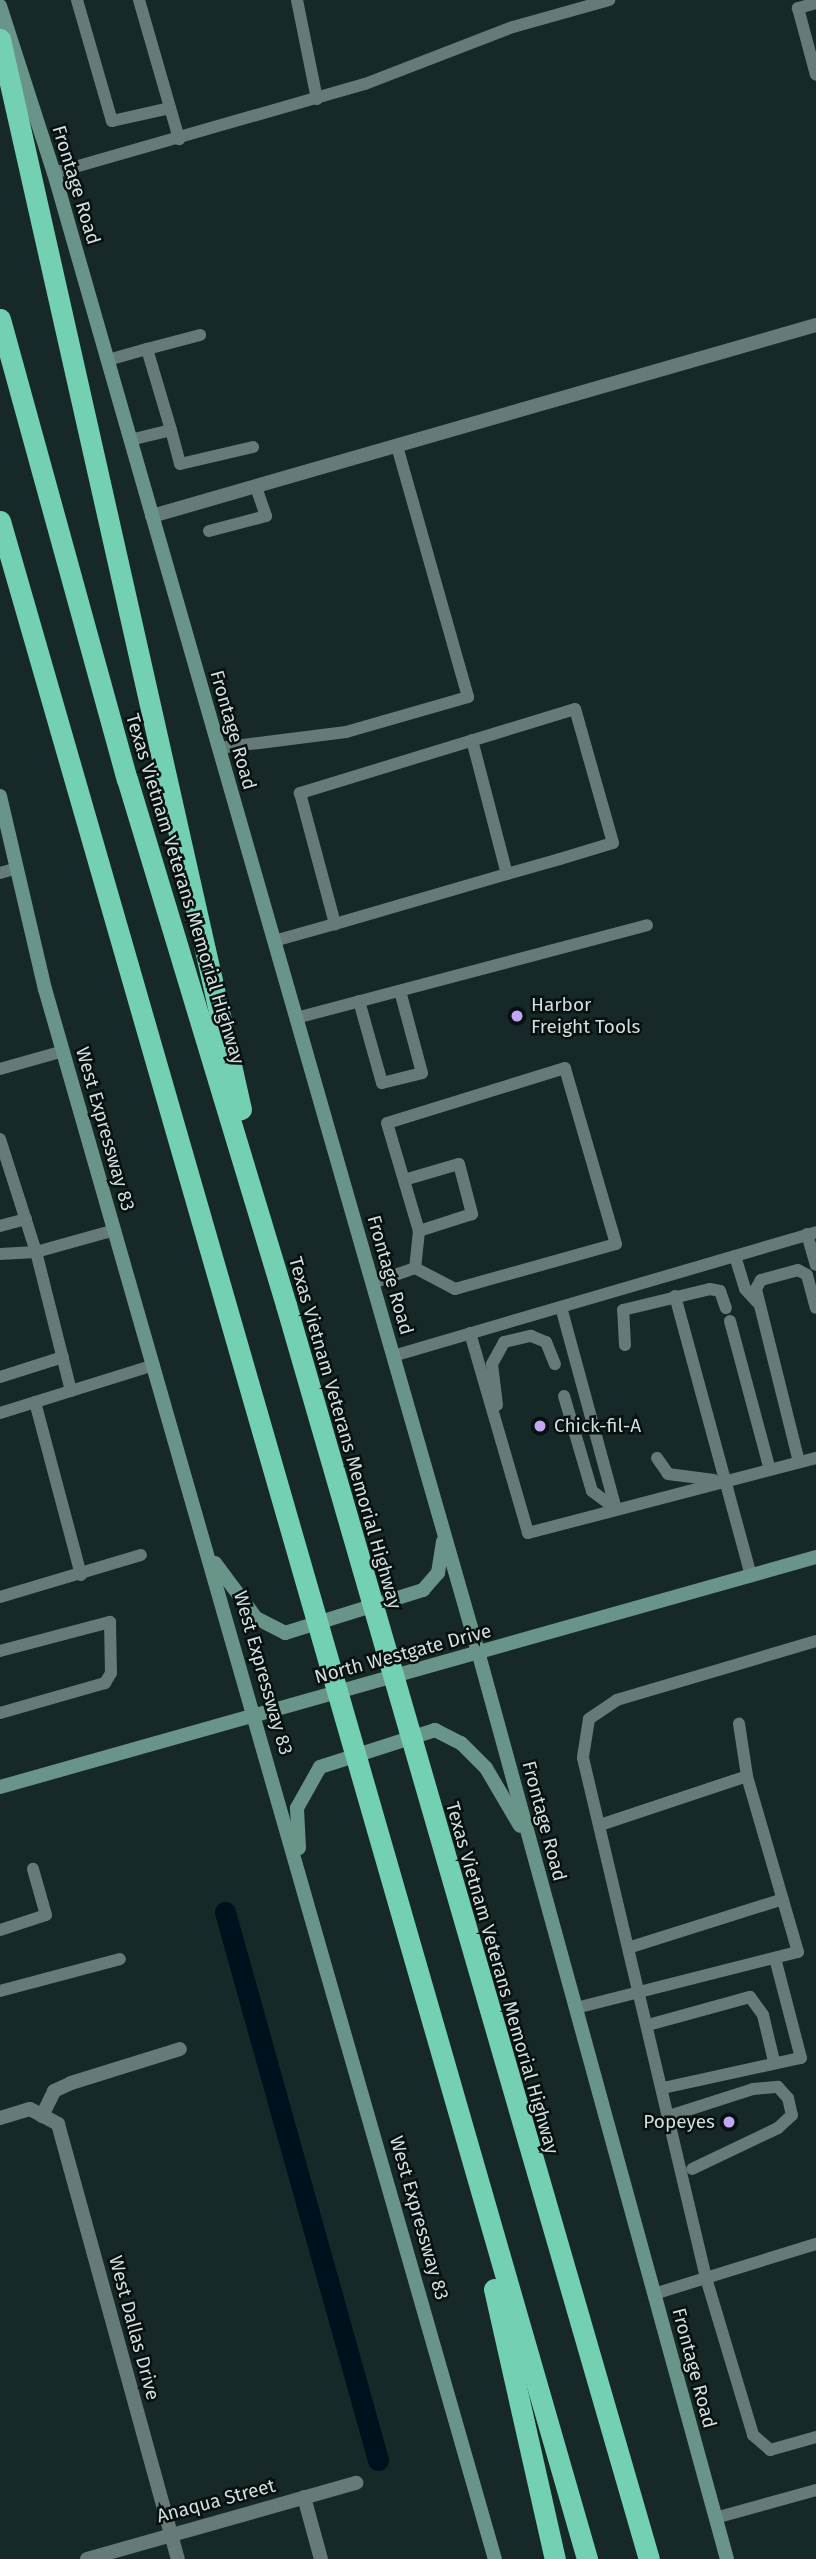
<!DOCTYPE html>
<html>
<head>
<meta charset="utf-8">
<style>
	body { margin:0 }
	#map { position:relative; width:816px; height:2559px; overflow:hidden; background:#162928; font-family:"Fira Sans",sans-serif }
	div>[style] { position:absolute }
	.canal>* { height:21px; margin:-10.5px; padding:0 10.5px; transform-origin:10.5px; border-radius:10.5px; background:#00101c }
	.lane>* { height:12px; margin:-6px; padding:0 6px; transform-origin:6px; border-radius:6px; background:#657a79 }
	.street>* { height:14px; margin:-7px; padding:0 7px; transform-origin:7px; border-radius:7px; background:#657a79 }
	.secondary>* { height:14px; margin:-7px; padding:0 7px; transform-origin:7px; border-radius:7px; background:#69948a }
	.highway>* { height:21px; margin:-10.5px; padding:0 10.5px; transform-origin:10.5px; border-radius:10.5px; background:#73d0b2 }
	.dots>* { width:19px; height:19px; translate:-50% -50%; box-sizing:border-box; border:4px solid #081010; border-radius:50% }
	span { translate:-50% -50%; white-space:nowrap; text-align:center; line-height:1.15; -webkit-text-stroke:5px #081010; paint-order:stroke }
	.street-label { font-size:19px; color:#d3dede }
	.poi-label { font-size:19px; color:#d3dede }
	.left { translate:0 -50%; text-align:left }
	.right { translate:-100% -50%; text-align:right }
</style>
</head>
<body>
<div id="map">
	<div class="canal">
		<div style="left:225px;top:1912px;width:569px;rotate:74.4deg"></div>
	</div>
	<div class="lane">
		<div style="left:77px;top:0;width:126px;rotate:73.9deg"></div>
		<div style="left:112px;top:121px;width:59px;rotate:-12.6deg"></div>
		<div style="left:139px;top:0;width:145px;rotate:73.9deg"></div>
		<div style="left:297px;top:0;width:101px;rotate:78.6deg"></div>
		<div style="left:816px;top:3px;width:19px;rotate:164deg"></div>
		<div style="left:798px;top:8px;width:69px;rotate:75deg"></div>
		<div style="left:54px;top:173px;width:323px;rotate:-16deg"></div>
		<div style="left:365px;top:84px;width:159px;rotate:-21.1deg"></div>
		<div style="left:513px;top:27px;width:100px;rotate:-15.7deg"></div>
		<div style="left:147px;top:349px;width:55px;rotate:-14.8deg"></div>
		<div style="left:108px;top:360px;width:41px;rotate:-15.8deg"></div>
		<div style="left:147px;top:349px;width:84px;rotate:73.5deg"></div>
		<div style="left:130px;top:440px;width:42px;rotate:-13.7deg"></div>
		<div style="left:171px;top:430px;width:35px;rotate:75deg"></div>
		<div style="left:180px;top:464px;width:75px;rotate:-13.1deg"></div>
		<div style="left:209px;top:531px;width:59px;rotate:-14.7deg"></div>
		<div style="left:266px;top:516px;width:31px;rotate:-109deg"></div>
		<div style="left:472px;top:740px;width:138px;rotate:75.4deg"></div>
		<div style="left:219px;top:748px;width:128px;rotate:-7.2deg"></div>
		<div style="left:346px;top:732px;width:127px;rotate:-16deg"></div>
		<div style="left:468px;top:697px;width:261px;rotate:-105.8deg"></div>
		<div style="left:0;top:873px;width:18px;rotate:-16deg"></div>
		<div style="left:274px;top:941px;width:63px;rotate:-15.6deg"></div>
		<div style="left:335px;top:924px;width:179px;rotate:-16.2deg"></div>
		<div style="left:507px;top:874px;width:55px;rotate:-15.8deg"></div>
		<div style="left:560px;top:859px;width:55px;rotate:-16.8deg"></div>
		<div style="left:613px;top:843px;width:139px;rotate:-105.8deg"></div>
		<div style="left:575px;top:709px;width:288px;rotate:163deg"></div>
		<div style="left:300px;top:793px;width:136px;rotate:75deg"></div>
		<div style="left:359px;top:1001px;width:85px;rotate:74.3deg"></div>
		<div style="left:382px;top:1083px;width:41px;rotate:-14deg"></div>
		<div style="left:422px;top:1073px;width:85px;rotate:-105deg"></div>
		<div style="left:296px;top:1018px;width:363px;rotate:-14.8deg"></div>
		<div style="left:0;top:1069px;width:66px;rotate:-15.9deg"></div>
		<div style="left:0;top:1139px;width:119px;rotate:72.3deg"></div>
		<div style="left:36px;top:1252px;width:36px;rotate:177deg"></div>
		<div style="left:404px;top:1180px;width:57px;rotate:-16.2deg"></div>
		<div style="left:459px;top:1164px;width:52px;rotate:75.4deg"></div>
		<div style="left:472px;top:1214px;width:56px;rotate:162.2deg"></div>
		<div style="left:0;top:1226px;width:27px;rotate:-15deg"></div>
		<div style="left:807px;top:1234px;width:32px;rotate:74deg"></div>
		<div style="left:735px;top:1256px;width:34px;rotate:73deg"></div>
		<div style="left:745px;top:1289px;width:18px;rotate:47deg"></div>
		<div style="left:372px;top:1283px;width:46px;rotate:-19.2deg"></div>
		<div style="left:415px;top:1268px;width:45px;rotate:27.7deg"></div>
		<div style="left:455px;top:1289px;width:167px;rotate:-15.6deg"></div>
		<div style="left:616px;top:1244px;width:183px;rotate:-106.2deg"></div>
		<div style="left:565px;top:1068px;width:186px;rotate:162.8deg"></div>
		<div style="left:387px;top:1123px;width:113px;rotate:73.5deg"></div>
		<div style="left:419px;top:1231px;width:37px;rotate:96deg"></div>
		<div style="left:675px;top:1296px;width:290px;rotate:74.8deg"></div>
		<div style="left:561px;top:1307px;width:209px;rotate:74.8deg"></div>
		<div style="left:730px;top:1321px;width:154px;rotate:75deg"></div>
		<div style="left:470px;top:1333px;width:208px;rotate:73.8deg"></div>
		<div style="left:528px;top:1533px;width:298px;rotate:-14.6deg"></div>
		<div style="left:625px;top:1345px;width:35px;rotate:-93deg"></div>
		<div style="left:623px;top:1310px;width:89px;rotate:-13.6deg"></div>
		<div style="left:710px;top:1289px;width:10px;rotate:11deg"></div>
		<div style="left:720px;top:1291px;width:18px;rotate:71deg"></div>
		<div style="left:393px;top:1356px;width:441px;rotate:-16.3deg"></div>
		<div style="left:0;top:1377px;width:66px;rotate:-17.6deg"></div>
		<div style="left:71px;top:1391px;width:143px;rotate:-104.1deg"></div>
		<div style="left:36px;top:1252px;width:82px;rotate:-15.6deg"></div>
		<div style="left:564px;top:1396px;width:99px;rotate:73.6deg"></div>
		<div style="left:592px;top:1491px;width:30px;rotate:37deg"></div>
		<div style="left:35px;top:1402px;width:179px;rotate:75.1deg"></div>
		<div style="left:497px;top:1405px;width:41px;rotate:-97deg"></div>
		<div style="left:492px;top:1364px;width:25px;rotate:-61deg"></div>
		<div style="left:504px;top:1342px;width:28px;rotate:-13deg"></div>
		<div style="left:531px;top:1336px;width:16px;rotate:22deg"></div>
		<div style="left:546px;top:1342px;width:24px;rotate:68deg"></div>
		<div style="left:0;top:1413px;width:161px;rotate:-17.3deg"></div>
		<div style="left:657px;top:1458px;width:19px;rotate:55deg"></div>
		<div style="left:668px;top:1474px;width:46px;rotate:7.4deg"></div>
		<div style="left:799px;top:1462px;width:178px;rotate:-104deg"></div>
		<div style="left:756px;top:1289px;width:10px;rotate:-61deg"></div>
		<div style="left:761px;top:1280px;width:38px;rotate:-15deg"></div>
		<div style="left:798px;top:1270px;width:10px;rotate:29deg"></div>
		<div style="left:807px;top:1275px;width:34px;rotate:75deg"></div>
		<div style="left:0;top:1597px;width:147px;rotate:-16.6deg"></div>
		<div style="left:816px;top:1641px;width:208px;rotate:163.5deg"></div>
		<div style="left:617px;top:1700px;width:34px;rotate:146deg"></div>
		<div style="left:589px;top:1719px;width:39px;rotate:99deg"></div>
		<div style="left:583px;top:1758px;width:534px;rotate:76.69deg"></div>
		<div style="left:706px;top:2278px;width:164px;rotate:73.3deg"></div>
		<div style="left:753px;top:2435px;width:23px;rotate:41deg"></div>
		<div style="left:770px;top:2450px;width:48px;rotate:-15.8deg"></div>
		<div style="left:0;top:1651px;width:114px;rotate:-14.8deg"></div>
		<div style="left:110px;top:1622px;width:51px;rotate:88.9deg"></div>
		<div style="left:111px;top:1673px;width:12px;rotate:121deg"></div>
		<div style="left:105px;top:1683px;width:109px;rotate:164.1deg"></div>
		<div style="left:600px;top:1825px;width:155px;rotate:-18.4deg"></div>
		<div style="left:747px;top:1776px;width:53px;rotate:-98.7deg"></div>
		<div style="left:0;top:1930px;width:48px;rotate:-18.1deg"></div>
		<div style="left:46px;top:1915px;width:48px;rotate:-105.8deg"></div>
		<div style="left:631px;top:1947px;width:159px;rotate:-17.5deg"></div>
		<div style="left:0;top:1991px;width:124px;rotate:-14.9deg"></div>
		<div style="left:576px;top:2008px;width:229px;rotate:-14.2deg"></div>
		<div style="left:798px;top:1952px;width:183px;rotate:-106.2deg"></div>
		<div style="left:648px;top:2025px;width:106px;rotate:-15.4deg"></div>
		<div style="left:750px;top:1997px;width:22px;rotate:54deg"></div>
		<div style="left:763px;top:2015px;width:47px;rotate:76.6deg"></div>
		<div style="left:663px;top:2088px;width:141px;rotate:-12.3deg"></div>
		<div style="left:801px;top:2058px;width:103px;rotate:-104.6deg"></div>
		<div style="left:669px;top:2116px;width:88px;rotate:-17.8deg"></div>
		<div style="left:753px;top:2089px;width:25px;rotate:-5deg"></div>
		<div style="left:778px;top:2087px;width:15px;rotate:48deg"></div>
		<div style="left:788px;top:2098px;width:17px;rotate:77deg"></div>
		<div style="left:792px;top:2115px;width:19px;rotate:137deg"></div>
		<div style="left:778px;top:2128px;width:95px;rotate:154.5deg"></div>
		<div style="left:654px;top:2294px;width:170px;rotate:-17.2deg"></div>
		<div style="left:715px;top:2518px;width:105px;rotate:-15.5deg"></div>
	</div>
	<div class="street">
		<div style="left:152px;top:516px;width:691px;rotate:-16.05deg"></div>
		<div style="left:42px;top:2116px;width:28px;rotate:-64deg"></div>
		<div style="left:54px;top:2091px;width:19px;rotate:-25deg"></div>
		<div style="left:71px;top:2083px;width:114px;rotate:-17.3deg"></div>
		<div style="left:0;top:2118px;width:31px;rotate:-17deg"></div>
		<div style="left:30px;top:2109px;width:32px;rotate:28deg"></div>
		<div style="left:58px;top:2124px;width:451px;rotate:74.6deg"></div>
		<div style="left:304px;top:2497px;width:64px;rotate:74.7deg"></div>
		<div style="left:87px;top:2559px;width:280px;rotate:-15.8deg"></div>
	</div>
	<div class="secondary">
		<div style="left:0;top:6px;width:176px;rotate:72.1deg"></div>
		<div style="left:54px;top:173px;width:1542px;rotate:74deg"></div>
		<div style="left:479px;top:1655px;width:937px;rotate:74.66deg"></div>
		<div style="left:0;top:796px;width:198px;rotate:76.9deg"></div>
		<div style="left:45px;top:989px;width:1633px;rotate:74.01deg"></div>
		<div style="left:215px;top:1563px;width:69px;rotate:53.3deg"></div>
		<div style="left:256px;top:1618px;width:33px;rotate:27deg"></div>
		<div style="left:285px;top:1633px;width:145px;rotate:-17.3deg"></div>
		<div style="left:423px;top:1590px;width:23px;rotate:-49deg"></div>
		<div style="left:438px;top:1573px;width:32px;rotate:-81deg"></div>
		<div style="left:0;top:1787px;width:848px;rotate:-15.74deg"></div>
		<div style="left:299px;top:1848px;width:40px;rotate:-92.9deg"></div>
		<div style="left:297px;top:1808px;width:47px;rotate:-60.7deg"></div>
		<div style="left:320px;top:1767px;width:121px;rotate:-17.8deg"></div>
		<div style="left:435px;top:1730px;width:29px;rotate:27deg"></div>
		<div style="left:461px;top:1743px;width:35px;rotate:45deg"></div>
		<div style="left:486px;top:1768px;width:67px;rotate:59.6deg"></div>
	</div>
	<div class="highway">
		<div style="left:0;top:39px;width:1097px;rotate:77.31deg"></div>
		<div style="left:0;top:319px;width:477px;rotate:74.6deg"></div>
		<div style="left:127px;top:779px;width:550px;rotate:73.18deg"></div>
		<div style="left:286px;top:1305px;width:1305px;rotate:73.86deg"></div>
		<div style="left:0;top:521px;width:2121px;rotate:73.93deg"></div>
		<div style="left:494px;top:2289px;width:277px;rotate:77.3deg"></div>
	</div>
	<div class="dots">
		<div style="left:517px;top:1016px;background:#c2a8f3"></div>
		<div style="left:540px;top:1426px;background:#c2a8f3"></div>
		<div style="left:729px;top:2122px;background:#c2a8f3"></div>
	</div>
	<div class="street-label">
		<span style="left:76px;top:185px;rotate:73deg">Frontage Road</span>
		<span style="left:233px;top:730px;rotate:74deg">Frontage Road</span>
		<span style="left:185px;top:889px;rotate:73deg">Texas Vietnam Veterans Memorial Highway</span>
		<span style="left:105px;top:1129px;rotate:74deg">West Expressway 83</span>
		<span style="left:390px;top:1275px;rotate:74deg">Frontage Road</span>
		<span style="left:345px;top:1433px;rotate:74deg">Texas Vietnam Veterans Memorial Highway</span>
		<span style="left:403px;top:1654px;rotate:-15deg">North Westgate Drive</span>
		<span style="left:263px;top:1673px;rotate:74deg">West Expressway 83</span>
		<span style="left:544px;top:1821px;rotate:75deg">Frontage Road</span>
		<span style="left:502px;top:1978px;rotate:74deg">Texas Vietnam Veterans Memorial Highway</span>
		<span style="left:419px;top:2218px;rotate:74deg">West Expressway 83</span>
		<span style="left:134px;top:2328px;rotate:75deg">West Dallas Drive</span>
		<span style="left:694px;top:2368px;rotate:75deg">Frontage Road</span>
		<span style="left:216px;top:2501px;rotate:-15deg">Anaqua Street</span>
	</div>
	<div class="poi-label">
		<span class="left" style="left:531px;top:1016px">Harbor<br>Freight Tools</span>
		<span class="left" style="left:554px;top:1426px">Chick-fil-A</span>
		<span class="right" style="left:715px;top:2122px">Popeyes</span>
	</div>
</div>
</body>
</html>
